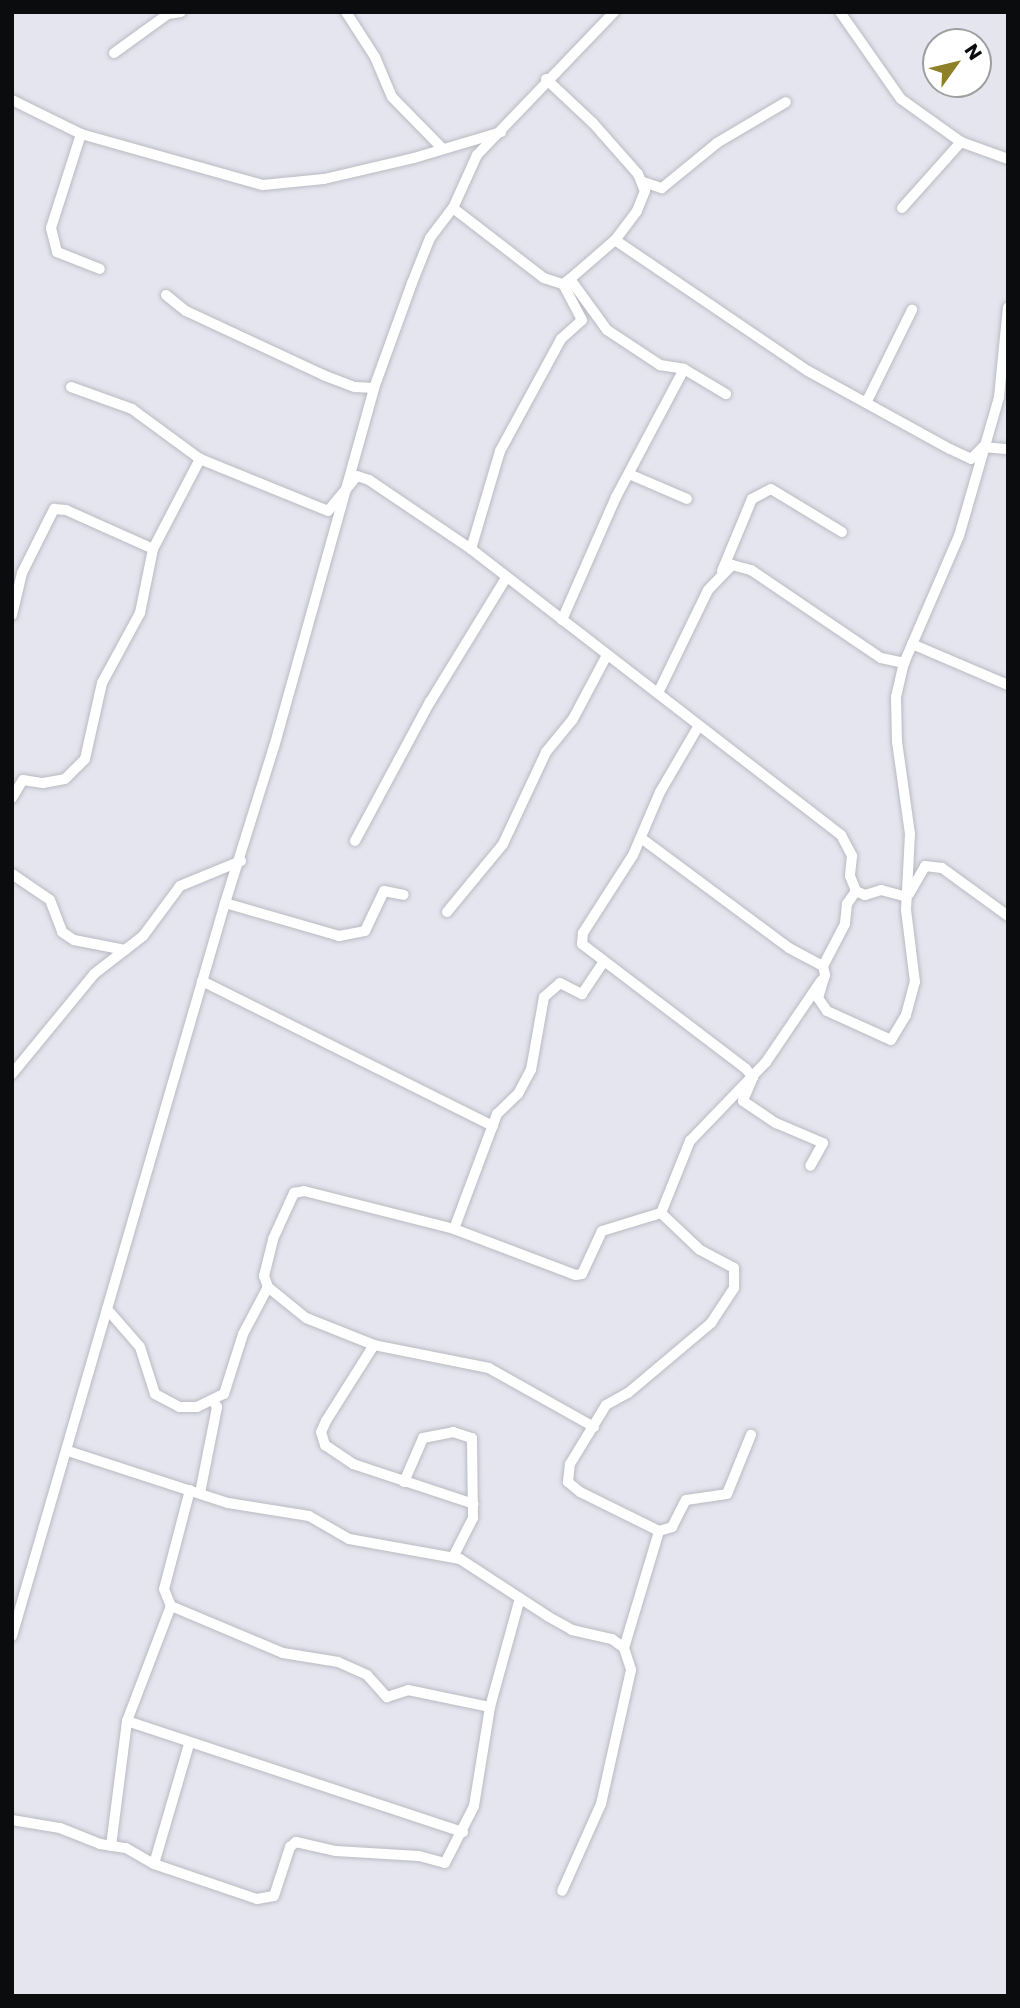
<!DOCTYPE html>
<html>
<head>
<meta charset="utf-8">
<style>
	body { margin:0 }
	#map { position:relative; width:1020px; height:2008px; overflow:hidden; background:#e4e5ee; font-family:Poppins,sans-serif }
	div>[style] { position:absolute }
	.roads { filter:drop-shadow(0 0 2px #b9bac2) drop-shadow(0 0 2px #b9bac2) }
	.street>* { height:10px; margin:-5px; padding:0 5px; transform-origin:5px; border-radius:5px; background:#fff }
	span { translate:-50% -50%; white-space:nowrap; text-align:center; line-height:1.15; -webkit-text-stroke:7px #fff; paint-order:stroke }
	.frame { position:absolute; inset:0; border:14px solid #0b0c0e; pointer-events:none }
	.north { position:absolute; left:922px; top:28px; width:70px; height:70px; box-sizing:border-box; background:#fff; border:2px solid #9d9e9f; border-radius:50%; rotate:56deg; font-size:19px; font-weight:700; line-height:28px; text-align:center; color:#0b0c0e }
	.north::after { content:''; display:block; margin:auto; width:24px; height:32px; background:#8e8027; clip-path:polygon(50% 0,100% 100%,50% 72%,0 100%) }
</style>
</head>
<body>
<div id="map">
	<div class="roads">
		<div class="street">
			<div style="left:346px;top:12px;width:54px;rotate:57.2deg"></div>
			<div style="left:375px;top:57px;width:43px;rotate:67deg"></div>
			<div style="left:392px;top:97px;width:71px;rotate:45.6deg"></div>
			<div style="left:840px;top:12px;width:106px;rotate:55deg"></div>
			<div style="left:901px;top:99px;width:74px;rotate:35.6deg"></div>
			<div style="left:961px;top:142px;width:50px;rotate:19.9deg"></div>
			<div style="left:114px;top:53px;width:67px;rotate:-35.8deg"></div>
			<div style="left:168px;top:14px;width:13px;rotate:-9deg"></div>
			<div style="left:546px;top:79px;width:64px;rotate:43.1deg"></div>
			<div style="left:593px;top:123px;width:68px;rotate:48.6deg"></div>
			<div style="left:638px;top:174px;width:18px;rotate:68deg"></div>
			<div style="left:645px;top:191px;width:22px;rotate:112deg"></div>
			<div style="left:637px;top:211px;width:36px;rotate:127deg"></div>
			<div style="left:615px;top:240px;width:60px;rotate:139.1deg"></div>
			<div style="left:12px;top:100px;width:77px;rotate:26.2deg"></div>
			<div style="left:81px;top:134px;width:189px;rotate:15.7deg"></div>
			<div style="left:263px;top:185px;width:61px;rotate:-5.6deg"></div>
			<div style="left:324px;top:179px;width:92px;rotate:-13.1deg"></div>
			<div style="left:414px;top:158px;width:91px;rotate:-16.6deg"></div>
			<div style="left:81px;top:134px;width:99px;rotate:107.7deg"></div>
			<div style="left:51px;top:228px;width:25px;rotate:76deg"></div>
			<div style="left:57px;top:252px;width:46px;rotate:21.6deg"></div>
			<div style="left:643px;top:182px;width:20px;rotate:18deg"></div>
			<div style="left:662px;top:188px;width:71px;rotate:-39.3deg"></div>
			<div style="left:717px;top:143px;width:80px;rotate:-30.7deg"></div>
			<div style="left:453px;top:208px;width:115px;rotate:37.6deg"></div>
			<div style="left:544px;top:278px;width:20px;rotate:18deg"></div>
			<div style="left:563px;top:284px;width:9px;rotate:-36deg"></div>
			<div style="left:570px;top:279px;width:63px;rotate:54deg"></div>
			<div style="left:607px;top:330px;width:64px;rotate:33.4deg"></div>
			<div style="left:660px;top:365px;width:24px;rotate:9deg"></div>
			<div style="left:684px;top:369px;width:49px;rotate:30.8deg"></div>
			<div style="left:902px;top:208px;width:89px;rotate:-48.2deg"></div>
			<div style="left:615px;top:240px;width:233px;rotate:34.2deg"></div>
			<div style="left:808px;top:371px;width:162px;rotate:28.8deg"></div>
			<div style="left:950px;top:449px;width:23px;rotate:25deg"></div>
			<div style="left:971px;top:459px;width:17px;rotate:-45deg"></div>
			<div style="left:983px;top:447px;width:25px;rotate:5deg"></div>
			<div style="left:166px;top:295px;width:26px;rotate:39deg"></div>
			<div style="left:186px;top:311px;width:151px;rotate:25deg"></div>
			<div style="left:323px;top:375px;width:34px;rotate:21deg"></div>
			<div style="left:355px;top:387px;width:19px;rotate:3deg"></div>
			<div style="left:71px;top:387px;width:65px;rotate:19.8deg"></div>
			<div style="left:132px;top:409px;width:84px;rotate:36.3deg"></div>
			<div style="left:200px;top:459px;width:138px;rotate:22.1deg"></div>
			<div style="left:328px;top:511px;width:45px;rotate:-50.4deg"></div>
			<div style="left:357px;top:476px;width:13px;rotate:18deg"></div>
			<div style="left:369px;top:480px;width:123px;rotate:34.1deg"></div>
			<div style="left:471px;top:549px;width:468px;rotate:37.7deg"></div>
			<div style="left:841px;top:835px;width:24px;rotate:62deg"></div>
			<div style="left:852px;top:856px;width:20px;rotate:96deg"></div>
			<div style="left:850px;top:876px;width:16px;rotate:68deg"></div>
			<div style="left:856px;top:891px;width:10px;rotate:24deg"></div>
			<div style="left:865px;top:895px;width:17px;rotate:-17deg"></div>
			<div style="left:881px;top:890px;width:27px;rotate:15deg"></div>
			<div style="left:867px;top:401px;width:102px;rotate:-63.7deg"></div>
			<div style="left:629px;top:474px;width:63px;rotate:23.3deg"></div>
			<div style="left:471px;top:549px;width:102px;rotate:-73.5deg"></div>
			<div style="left:500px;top:451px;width:128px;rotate:-61.4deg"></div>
			<div style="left:561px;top:339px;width:28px;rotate:-42deg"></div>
			<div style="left:582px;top:320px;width:41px;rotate:-117.8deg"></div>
			<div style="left:722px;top:571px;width:78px;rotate:-67.4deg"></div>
			<div style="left:752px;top:499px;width:21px;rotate:-28deg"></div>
			<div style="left:771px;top:489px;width:83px;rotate:31.2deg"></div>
			<div style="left:12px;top:615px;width:43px;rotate:-76.6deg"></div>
			<div style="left:22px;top:573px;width:72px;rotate:-63.4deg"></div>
			<div style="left:54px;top:509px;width:12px;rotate:5deg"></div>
			<div style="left:66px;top:510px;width:95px;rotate:24.1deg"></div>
			<div style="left:562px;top:620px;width:134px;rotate:-66.3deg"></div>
			<div style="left:616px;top:497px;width:145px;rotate:-62deg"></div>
			<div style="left:912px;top:644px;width:104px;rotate:23.1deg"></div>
			<div style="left:658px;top:693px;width:114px;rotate:-64.1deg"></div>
			<div style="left:708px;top:590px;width:35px;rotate:-46deg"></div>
			<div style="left:732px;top:565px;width:20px;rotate:15deg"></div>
			<div style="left:751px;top:570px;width:157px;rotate:34.1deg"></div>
			<div style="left:881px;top:658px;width:24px;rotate:12deg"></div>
			<div style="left:698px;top:727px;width:75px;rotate:120.3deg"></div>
			<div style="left:660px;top:792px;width:69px;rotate:113.2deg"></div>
			<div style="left:633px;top:855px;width:93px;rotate:122.7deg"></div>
			<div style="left:583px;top:933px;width:11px;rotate:95deg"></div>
			<div style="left:582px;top:944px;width:206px;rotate:37.3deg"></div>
			<div style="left:746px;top:1069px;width:11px;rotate:49deg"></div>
			<div style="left:753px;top:1077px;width:26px;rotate:113deg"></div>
			<div style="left:743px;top:1101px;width:40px;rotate:34deg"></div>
			<div style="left:776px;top:1123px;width:51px;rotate:23.1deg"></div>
			<div style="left:823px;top:1143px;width:26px;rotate:119deg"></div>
			<div style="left:12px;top:798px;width:21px;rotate:-59deg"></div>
			<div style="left:23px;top:780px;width:20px;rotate:9deg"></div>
			<div style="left:43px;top:783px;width:22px;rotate:-10deg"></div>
			<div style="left:65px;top:779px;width:28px;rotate:-45deg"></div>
			<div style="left:85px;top:759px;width:78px;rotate:-77.4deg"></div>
			<div style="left:102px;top:683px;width:80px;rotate:-61.5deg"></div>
			<div style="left:140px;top:613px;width:65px;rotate:-78.5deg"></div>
			<div style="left:153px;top:549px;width:102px;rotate:-62.4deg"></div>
			<div style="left:641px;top:838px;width:184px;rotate:36.6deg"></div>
			<div style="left:789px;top:948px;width:38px;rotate:28deg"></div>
			<div style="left:355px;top:841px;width:158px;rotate:-61.7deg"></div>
			<div style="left:430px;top:702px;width:145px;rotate:-58.5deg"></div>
			<div style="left:12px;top:874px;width:46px;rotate:34.4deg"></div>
			<div style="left:50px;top:900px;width:34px;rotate:69deg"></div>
			<div style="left:62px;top:932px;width:14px;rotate:34deg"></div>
			<div style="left:74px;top:940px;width:52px;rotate:11.1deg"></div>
			<div style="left:856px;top:891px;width:16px;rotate:125deg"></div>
			<div style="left:847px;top:904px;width:20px;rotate:96deg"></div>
			<div style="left:845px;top:924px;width:47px;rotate:117.6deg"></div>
			<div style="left:823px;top:966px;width:9px;rotate:77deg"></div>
			<div style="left:825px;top:975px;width:24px;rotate:107deg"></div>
			<div style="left:818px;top:998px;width:16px;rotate:55deg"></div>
			<div style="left:827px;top:1011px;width:70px;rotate:24.4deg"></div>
			<div style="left:891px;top:1040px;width:29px;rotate:-59deg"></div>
			<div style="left:906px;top:1015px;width:34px;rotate:-75deg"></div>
			<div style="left:915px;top:982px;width:73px;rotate:-97.1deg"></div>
			<div style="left:906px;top:910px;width:76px;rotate:-87deg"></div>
			<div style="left:910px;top:834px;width:93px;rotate:-98deg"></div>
			<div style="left:897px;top:742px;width:45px;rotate:-91.3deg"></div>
			<div style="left:896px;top:697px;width:35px;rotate:-77deg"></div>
			<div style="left:904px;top:663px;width:138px;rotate:-66.6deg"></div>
			<div style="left:959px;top:536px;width:145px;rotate:-73.9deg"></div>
			<div style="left:999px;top:397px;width:90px;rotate:-84.3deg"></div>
			<div style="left:909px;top:894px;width:32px;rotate:-60deg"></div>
			<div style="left:925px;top:866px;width:17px;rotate:7deg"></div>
			<div style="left:942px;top:868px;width:82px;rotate:36deg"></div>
			<div style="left:225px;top:903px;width:119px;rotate:16.1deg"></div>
			<div style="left:339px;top:936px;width:26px;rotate:-11deg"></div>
			<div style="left:365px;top:931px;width:44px;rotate:-64.6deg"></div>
			<div style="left:384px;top:891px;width:20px;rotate:11deg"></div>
			<div style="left:447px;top:912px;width:88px;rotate:-50.5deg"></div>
			<div style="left:503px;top:844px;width:102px;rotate:-64.9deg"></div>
			<div style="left:546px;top:752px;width:43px;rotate:-50.7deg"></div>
			<div style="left:573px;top:719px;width:72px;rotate:-62deg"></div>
			<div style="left:202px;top:981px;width:325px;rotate:26.5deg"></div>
			<div style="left:12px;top:1074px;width:129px;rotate:-50.6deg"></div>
			<div style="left:94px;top:974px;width:62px;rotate:-37.8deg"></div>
			<div style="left:143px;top:936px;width:62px;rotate:-53.5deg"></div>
			<div style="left:180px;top:886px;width:66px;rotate:-22.3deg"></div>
			<div style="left:661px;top:1213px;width:78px;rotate:-68.1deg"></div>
			<div style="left:690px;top:1141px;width:110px;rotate:-46.1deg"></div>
			<div style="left:766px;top:1062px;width:98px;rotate:-55.8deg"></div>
			<div style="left:454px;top:1229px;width:123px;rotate:-69.5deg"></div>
			<div style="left:497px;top:1114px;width:29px;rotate:-44deg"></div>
			<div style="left:518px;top:1094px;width:27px;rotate:-62deg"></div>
			<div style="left:531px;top:1070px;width:74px;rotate:-79.9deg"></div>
			<div style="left:544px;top:997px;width:21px;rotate:-41deg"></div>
			<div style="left:560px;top:983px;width:25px;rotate:27deg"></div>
			<div style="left:582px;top:994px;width:37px;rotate:-56deg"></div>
			<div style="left:107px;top:1309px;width:50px;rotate:49deg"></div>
			<div style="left:140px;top:1347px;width:49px;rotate:72.3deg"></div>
			<div style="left:155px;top:1394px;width:27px;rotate:28deg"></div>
			<div style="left:179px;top:1407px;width:18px"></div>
			<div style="left:197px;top:1407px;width:30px;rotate:-26deg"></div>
			<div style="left:224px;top:1394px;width:63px;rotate:-72.4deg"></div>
			<div style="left:243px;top:1334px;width:53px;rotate:-62deg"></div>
			<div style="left:374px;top:1345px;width:90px;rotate:122.3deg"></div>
			<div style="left:326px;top:1421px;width:12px;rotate:114deg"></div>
			<div style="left:321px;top:1432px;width:14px;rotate:73deg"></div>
			<div style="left:325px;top:1445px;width:34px;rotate:34deg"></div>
			<div style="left:353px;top:1464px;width:127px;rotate:18.3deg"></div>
			<div style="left:594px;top:1427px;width:120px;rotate:-150.7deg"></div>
			<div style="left:489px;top:1368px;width:117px;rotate:-168.7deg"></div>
			<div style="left:374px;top:1345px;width:73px;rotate:-158.3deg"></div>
			<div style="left:306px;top:1318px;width:49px;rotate:-140.8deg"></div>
			<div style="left:268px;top:1287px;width:12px;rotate:-110deg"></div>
			<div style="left:264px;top:1276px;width:38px;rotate:-76deg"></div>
			<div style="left:273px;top:1239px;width:51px;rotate:-65.5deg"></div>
			<div style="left:294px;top:1193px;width:10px;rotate:-11deg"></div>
			<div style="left:304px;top:1191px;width:155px;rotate:14.2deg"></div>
			<div style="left:454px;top:1229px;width:130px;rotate:20.7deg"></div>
			<div style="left:576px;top:1275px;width:6px;rotate:-9deg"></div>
			<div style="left:582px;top:1274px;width:47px;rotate:-65.1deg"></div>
			<div style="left:602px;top:1231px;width:62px;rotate:-17deg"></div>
			<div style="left:68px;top:1451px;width:168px;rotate:18deg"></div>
			<div style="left:228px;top:1503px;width:82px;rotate:9.1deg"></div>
			<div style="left:309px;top:1516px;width:46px;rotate:29.9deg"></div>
			<div style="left:349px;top:1539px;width:113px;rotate:10.2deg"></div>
			<div style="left:460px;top:1559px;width:106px;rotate:33.1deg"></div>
			<div style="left:549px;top:1617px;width:26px;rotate:29deg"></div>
			<div style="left:572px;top:1630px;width:41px;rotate:12.7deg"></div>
			<div style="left:612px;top:1639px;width:15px;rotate:37deg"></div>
			<div style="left:624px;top:1648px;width:23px;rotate:72deg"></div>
			<div style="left:631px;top:1670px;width:137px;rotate:102.6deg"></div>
			<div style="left:601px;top:1804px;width:95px;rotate:114.1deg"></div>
			<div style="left:404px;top:1482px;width:48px;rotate:-66.6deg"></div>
			<div style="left:423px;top:1438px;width:31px;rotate:-11deg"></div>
			<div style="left:453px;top:1432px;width:20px;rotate:18deg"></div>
			<div style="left:472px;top:1438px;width:80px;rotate:89.3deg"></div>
			<div style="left:473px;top:1518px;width:44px;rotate:117.1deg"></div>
			<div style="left:190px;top:1490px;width:102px;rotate:104.7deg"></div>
			<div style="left:164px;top:1589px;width:18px;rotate:68deg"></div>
			<div style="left:171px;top:1606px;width:121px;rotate:22.8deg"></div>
			<div style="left:283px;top:1653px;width:56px;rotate:9.3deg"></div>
			<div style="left:338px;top:1662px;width:32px;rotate:24deg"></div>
			<div style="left:367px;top:1675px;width:30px;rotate:48deg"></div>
			<div style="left:387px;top:1697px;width:22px;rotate:-18deg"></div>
			<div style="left:408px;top:1690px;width:84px;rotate:11.7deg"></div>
			<div style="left:200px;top:1493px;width:88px;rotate:-78.8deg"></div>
			<div style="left:217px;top:1407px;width:6px;rotate:-121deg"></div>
			<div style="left:659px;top:1531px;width:14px;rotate:-17deg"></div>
			<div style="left:672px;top:1527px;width:30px;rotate:-63deg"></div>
			<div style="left:686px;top:1500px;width:41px;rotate:-8.3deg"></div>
			<div style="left:727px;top:1494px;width:64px;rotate:-67.9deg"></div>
			<div style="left:12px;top:1636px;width:763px;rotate:-73.8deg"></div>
			<div style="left:225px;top:903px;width:164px;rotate:-72.6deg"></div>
			<div style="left:274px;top:747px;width:373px;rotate:-74.4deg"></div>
			<div style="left:374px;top:388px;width:112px;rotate:-70.1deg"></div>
			<div style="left:412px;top:283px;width:48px;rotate:-68.2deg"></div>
			<div style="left:430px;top:238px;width:38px;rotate:-53deg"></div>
			<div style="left:453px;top:208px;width:58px;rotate:-65.6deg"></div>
			<div style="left:477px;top:155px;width:198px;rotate:-46.2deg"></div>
			<div style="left:624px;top:1648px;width:122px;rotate:-73.3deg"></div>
			<div style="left:659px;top:1531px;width:88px;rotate:-153.7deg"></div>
			<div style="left:580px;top:1492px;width:16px;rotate:-140deg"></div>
			<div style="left:568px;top:1482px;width:18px;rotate:-84deg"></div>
			<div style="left:570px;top:1464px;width:69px;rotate:-58.6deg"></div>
			<div style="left:606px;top:1405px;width:25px;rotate:-29deg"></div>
			<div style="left:628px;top:1393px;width:109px;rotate:-40.1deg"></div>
			<div style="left:711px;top:1323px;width:42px;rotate:-56.7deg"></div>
			<div style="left:734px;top:1288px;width:20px;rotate:-90deg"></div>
			<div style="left:734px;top:1268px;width:38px;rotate:-152deg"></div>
			<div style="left:700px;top:1250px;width:54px;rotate:-136.5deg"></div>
			<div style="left:127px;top:1721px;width:354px;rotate:18.3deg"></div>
			<div style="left:12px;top:1820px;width:49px;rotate:9.5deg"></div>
			<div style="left:60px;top:1828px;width:43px;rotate:21.8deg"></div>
			<div style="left:100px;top:1844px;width:26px;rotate:9deg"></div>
			<div style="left:126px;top:1848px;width:32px;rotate:30deg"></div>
			<div style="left:154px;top:1864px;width:109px;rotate:18.8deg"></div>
			<div style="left:257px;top:1899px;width:17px;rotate:-10deg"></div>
			<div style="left:274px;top:1896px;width:52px;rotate:-71.9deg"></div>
			<div style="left:290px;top:1847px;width:8px;rotate:-40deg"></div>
			<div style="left:296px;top:1842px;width:41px;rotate:12.7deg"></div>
			<div style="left:336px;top:1851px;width:83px;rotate:3.4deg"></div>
			<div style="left:419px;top:1856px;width:27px;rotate:15deg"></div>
			<div style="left:445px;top:1863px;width:64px;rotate:-63deg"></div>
			<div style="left:474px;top:1806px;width:100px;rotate:-80.8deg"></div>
			<div style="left:490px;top:1707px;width:113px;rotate:-74.6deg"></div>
			<div style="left:111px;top:1846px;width:126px;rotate:-82.7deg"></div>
			<div style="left:127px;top:1721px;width:123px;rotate:-69.1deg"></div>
			<div style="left:154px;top:1864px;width:125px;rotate:-73.7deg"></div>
		</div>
	</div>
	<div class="frame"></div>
	<div class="north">N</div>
</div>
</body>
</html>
